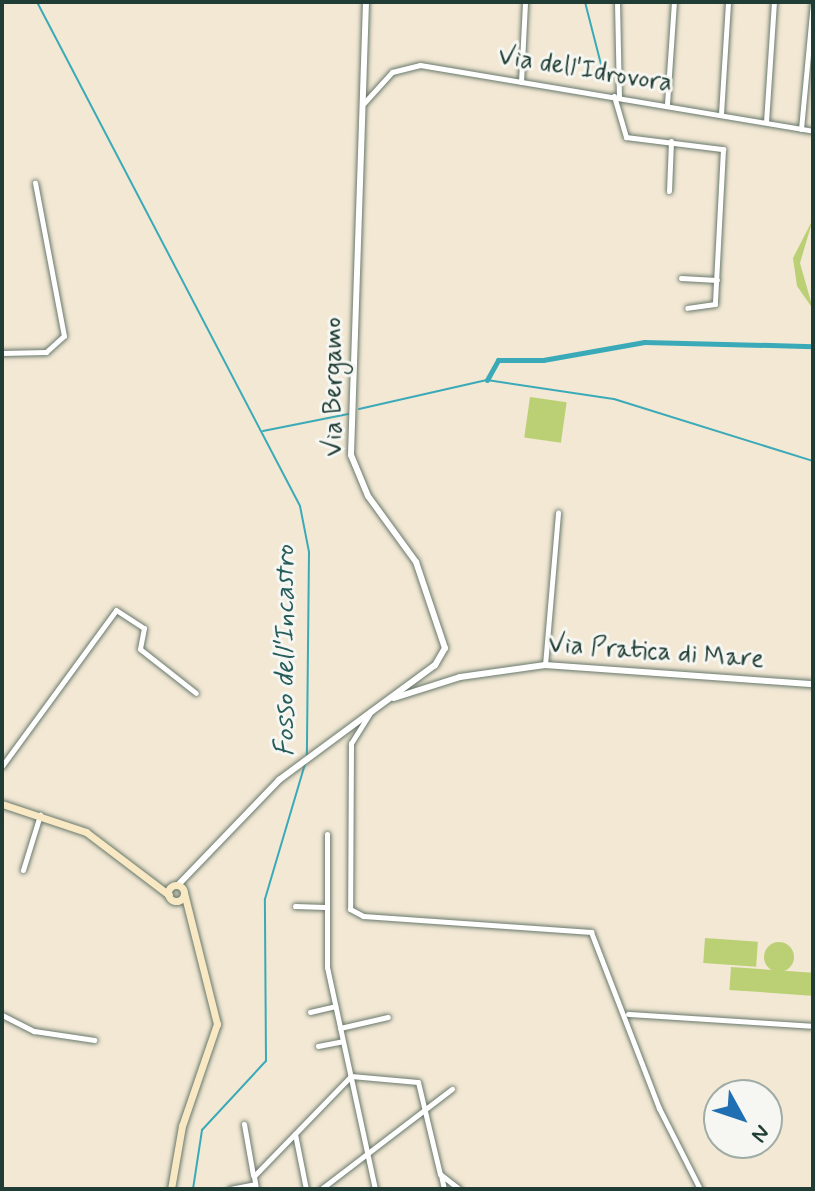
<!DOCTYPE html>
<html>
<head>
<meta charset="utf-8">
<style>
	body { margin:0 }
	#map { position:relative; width:815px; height:1191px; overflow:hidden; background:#f2e8d4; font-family:Mynerve,sans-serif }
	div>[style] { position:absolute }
	.green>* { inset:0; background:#bbd074; transform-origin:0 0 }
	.round { border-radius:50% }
	.stream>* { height:2px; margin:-1px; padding:0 1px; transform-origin:1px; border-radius:1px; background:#3aaab8 }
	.canal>* { height:5px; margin:-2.5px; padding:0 2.5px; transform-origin:2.5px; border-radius:2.5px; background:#3aaab8 }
	.roads { filter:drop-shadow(0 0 2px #69796c) drop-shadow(0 0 2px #69796c) }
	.minor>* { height:5px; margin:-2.5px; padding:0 2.5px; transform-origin:2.5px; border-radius:2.5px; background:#fff }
	.tertiary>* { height:6px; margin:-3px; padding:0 3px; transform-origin:3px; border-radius:3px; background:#fff }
	.secondary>* { height:7px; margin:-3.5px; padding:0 3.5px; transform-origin:3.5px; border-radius:3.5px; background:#f8e8c3 }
	.secondary>.ring { margin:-3.5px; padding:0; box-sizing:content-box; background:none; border:7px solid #f8e8c3; border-radius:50% }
	span { translate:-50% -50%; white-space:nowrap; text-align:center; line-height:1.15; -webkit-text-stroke:6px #f6f6f2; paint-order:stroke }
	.street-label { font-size:26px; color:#1f3d34 }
	.water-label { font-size:28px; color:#275e5c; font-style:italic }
	.frame { position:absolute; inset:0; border:4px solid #1f3d34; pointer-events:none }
	.north { position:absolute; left:703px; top:1079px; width:80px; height:80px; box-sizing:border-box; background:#f6f6f2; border:2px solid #a0aca6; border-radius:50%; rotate:130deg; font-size:22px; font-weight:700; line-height:32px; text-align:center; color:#1f3d34 }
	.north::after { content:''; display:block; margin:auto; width:28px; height:36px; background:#1f6fb2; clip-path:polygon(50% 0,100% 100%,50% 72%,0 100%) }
</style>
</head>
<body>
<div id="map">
	<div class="green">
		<div style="clip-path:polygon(813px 219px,800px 263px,813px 309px,797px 286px,793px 258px)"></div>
		<div style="left:530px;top:397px;width:37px;height:41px;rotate:8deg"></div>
		<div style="left:705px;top:938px;width:53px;height:25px;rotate:4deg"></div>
		<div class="round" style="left:764px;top:942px;width:30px;height:30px"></div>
		<div style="left:731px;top:967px;width:82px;height:23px;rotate:4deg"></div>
	</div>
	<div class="stream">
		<div style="left:37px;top:2px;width:568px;rotate:62.44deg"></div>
		<div style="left:300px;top:506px;width:47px;rotate:78.9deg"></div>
		<div style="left:309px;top:552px;width:203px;rotate:90.6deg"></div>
		<div style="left:585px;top:2px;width:81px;rotate:75.6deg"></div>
		<div style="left:359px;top:409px;width:131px;rotate:-12.8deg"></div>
		<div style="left:487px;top:380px;width:128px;rotate:8.5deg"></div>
		<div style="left:614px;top:399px;width:208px;rotate:17.3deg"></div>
		<div style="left:263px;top:431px;width:87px;rotate:-11.3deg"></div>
		<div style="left:193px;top:1189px;width:60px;rotate:-81.3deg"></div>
		<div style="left:202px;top:1130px;width:94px;rotate:-47.2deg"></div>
		<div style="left:266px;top:1061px;width:162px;rotate:-90.4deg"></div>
		<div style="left:265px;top:899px;width:144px;rotate:-73.5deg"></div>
	</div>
	<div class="canal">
		<div style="left:487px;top:380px;width:23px;rotate:-61deg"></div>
		<div style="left:498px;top:360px;width:45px"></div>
		<div style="left:543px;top:360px;width:103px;rotate:-10.1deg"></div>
		<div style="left:644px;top:342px;width:169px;rotate:1.4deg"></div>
	</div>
	<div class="roads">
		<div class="minor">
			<div style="left:617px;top:2px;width:95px;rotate:88.8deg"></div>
			<div style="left:521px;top:82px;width:80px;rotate:-87.1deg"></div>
			<div style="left:614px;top:96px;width:43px;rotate:73.7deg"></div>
			<div style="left:626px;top:137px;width:98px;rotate:7.1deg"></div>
			<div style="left:723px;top:149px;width:155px;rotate:93deg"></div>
			<div style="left:715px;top:304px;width:28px;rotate:172deg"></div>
			<div style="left:364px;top:103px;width:42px;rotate:-47.9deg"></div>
			<div style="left:392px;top:72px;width:29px;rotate:-14deg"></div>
			<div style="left:420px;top:65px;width:399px;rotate:9.5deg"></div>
			<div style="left:667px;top:104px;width:102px;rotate:-86.1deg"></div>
			<div style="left:721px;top:114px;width:112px;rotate:-86.4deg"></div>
			<div style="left:766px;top:122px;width:120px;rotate:-86.2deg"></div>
			<div style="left:801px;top:129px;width:128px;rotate:-84.6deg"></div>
			<div style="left:669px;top:191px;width:50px;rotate:-87.7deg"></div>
			<div style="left:681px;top:278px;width:36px;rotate:3deg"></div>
			<div style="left:2px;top:353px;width:44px;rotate:-1.3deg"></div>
			<div style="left:46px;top:352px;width:24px;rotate:-42deg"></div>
			<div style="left:64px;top:336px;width:156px;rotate:-100.7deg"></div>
			<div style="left:545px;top:665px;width:153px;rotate:-85.1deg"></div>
			<div style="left:370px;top:713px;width:36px;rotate:122deg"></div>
			<div style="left:351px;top:743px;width:166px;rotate:90.3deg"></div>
			<div style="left:350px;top:909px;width:15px;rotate:28deg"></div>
			<div style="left:363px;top:916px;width:229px;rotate:4deg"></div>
			<div style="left:591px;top:932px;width:189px;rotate:68.9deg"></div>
			<div style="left:659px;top:1108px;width:91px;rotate:63.2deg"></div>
			<div style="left:2px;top:766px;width:193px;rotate:-53.8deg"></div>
			<div style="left:116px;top:610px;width:33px;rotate:33deg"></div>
			<div style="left:144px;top:628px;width:21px;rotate:101deg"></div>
			<div style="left:140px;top:649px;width:71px;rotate:38.2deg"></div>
			<div style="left:327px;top:834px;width:133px;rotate:90deg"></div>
			<div style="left:327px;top:967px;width:227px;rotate:77.8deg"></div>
			<div style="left:23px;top:870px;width:58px;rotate:-72.8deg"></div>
			<div style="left:295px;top:906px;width:30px;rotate:2deg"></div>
			<div style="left:310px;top:1012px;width:26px;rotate:-13deg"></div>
			<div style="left:628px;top:1014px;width:185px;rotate:3.7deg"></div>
			<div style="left:2px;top:1015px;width:36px;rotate:27deg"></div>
			<div style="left:34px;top:1031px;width:61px;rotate:8.5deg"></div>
			<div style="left:340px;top:1028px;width:49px;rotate:-12.9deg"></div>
			<div style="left:318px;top:1046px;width:25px;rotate:-11deg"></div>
			<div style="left:244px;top:1124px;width:52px;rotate:80deg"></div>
			<div style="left:295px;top:1134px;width:56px;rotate:78.7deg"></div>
			<div style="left:441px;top:1175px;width:14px;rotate:78deg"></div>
			<div style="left:230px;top:1189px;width:25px;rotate:-11deg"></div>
			<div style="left:256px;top:1189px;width:13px;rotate:-99deg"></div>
			<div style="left:254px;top:1176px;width:139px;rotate:-45.9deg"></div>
			<div style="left:351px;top:1076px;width:67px;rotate:5.1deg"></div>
			<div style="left:418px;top:1082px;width:95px;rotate:76.6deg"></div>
			<div style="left:440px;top:1174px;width:24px;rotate:38deg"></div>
			<div style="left:321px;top:1189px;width:165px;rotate:-37.4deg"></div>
		</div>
		<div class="tertiary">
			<div style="left:366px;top:2px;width:453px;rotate:91.9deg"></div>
			<div style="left:351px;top:455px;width:44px;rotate:67.5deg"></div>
			<div style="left:368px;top:496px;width:82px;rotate:54deg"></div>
			<div style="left:416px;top:562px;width:91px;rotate:71.4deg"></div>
			<div style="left:445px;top:648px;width:20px;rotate:120deg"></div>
			<div style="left:435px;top:665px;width:79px;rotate:143.7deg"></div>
			<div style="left:394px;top:698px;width:69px;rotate:-17.7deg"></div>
			<div style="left:460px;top:677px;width:86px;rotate:-8deg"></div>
			<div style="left:545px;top:665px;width:269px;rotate:4.1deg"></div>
			<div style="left:178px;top:885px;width:146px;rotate:-46.1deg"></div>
			<div style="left:279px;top:780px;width:114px;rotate:-36.5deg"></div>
		</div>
		<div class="secondary">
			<div style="left:2px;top:804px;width:89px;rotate:18.4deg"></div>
			<div style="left:86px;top:832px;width:104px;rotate:37.2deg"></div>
			<div class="ring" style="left:168px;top:885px;width:9px;height:9px"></div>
			<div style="left:171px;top:1189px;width:64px;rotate:-80.1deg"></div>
			<div style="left:182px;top:1126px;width:108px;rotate:-71.1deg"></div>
			<div style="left:217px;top:1024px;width:135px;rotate:-104.1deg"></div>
		</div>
	</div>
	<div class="street-label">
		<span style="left:585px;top:71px;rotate:9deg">Via dell'Idrovora</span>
		<span style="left:335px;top:387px;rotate:-90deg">Via Bergamo</span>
		<span style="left:656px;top:653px;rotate:4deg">Via Pratica di Mare</span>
	</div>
	<div class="water-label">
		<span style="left:286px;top:651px;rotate:-90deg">Fosso dell'Incastro</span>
	</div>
	<div class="frame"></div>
	<div class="north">N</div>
</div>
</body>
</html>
